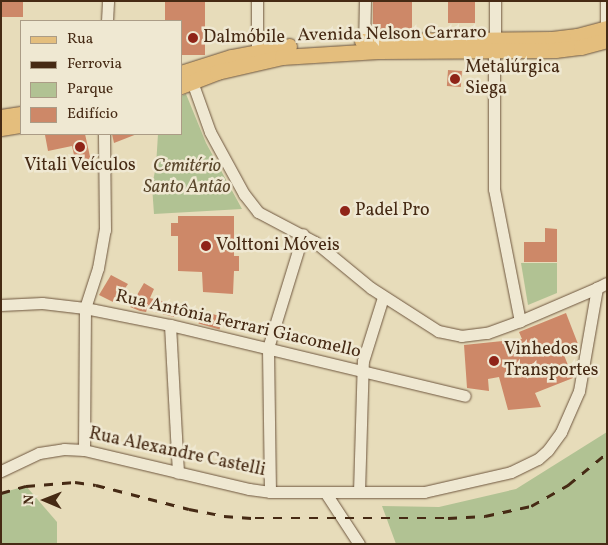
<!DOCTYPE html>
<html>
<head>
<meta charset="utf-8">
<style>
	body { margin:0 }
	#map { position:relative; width:608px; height:545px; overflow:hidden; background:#e7dcba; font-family:Vollkorn,serif }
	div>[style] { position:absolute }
	.green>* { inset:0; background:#b1c293 }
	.building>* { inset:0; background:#cd8868; transform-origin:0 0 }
	.roads { filter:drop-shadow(0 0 1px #6e563e) drop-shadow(0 0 1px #6e563e) }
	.minor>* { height:11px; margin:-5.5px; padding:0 5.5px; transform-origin:5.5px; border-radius:5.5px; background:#efe8d2 }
	.major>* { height:15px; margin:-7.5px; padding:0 7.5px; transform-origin:7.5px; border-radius:7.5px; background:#e4be7d }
	.rail>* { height:2.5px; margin-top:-1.25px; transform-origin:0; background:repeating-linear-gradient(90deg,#462a14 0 9px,transparent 0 18px) }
	.dots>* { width:14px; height:14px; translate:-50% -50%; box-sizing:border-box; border:2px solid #efe8d2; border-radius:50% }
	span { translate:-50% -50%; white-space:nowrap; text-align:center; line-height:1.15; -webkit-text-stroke:5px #efe8d2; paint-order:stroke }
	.street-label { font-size:18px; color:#462a14 }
	.poi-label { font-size:18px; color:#462a14 }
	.left { translate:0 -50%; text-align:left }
	.park-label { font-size:18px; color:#5b482d; font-style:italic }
	.frame { position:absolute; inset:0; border:2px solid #462a14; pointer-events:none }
	.legend { position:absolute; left:20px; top:20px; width:162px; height:115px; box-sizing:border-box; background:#efe8d2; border:1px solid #ab9c86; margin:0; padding:6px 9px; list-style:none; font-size:15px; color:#462a14 }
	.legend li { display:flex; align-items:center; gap:10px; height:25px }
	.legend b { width:25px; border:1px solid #ab9c86 }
	.north { position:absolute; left:20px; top:475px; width:50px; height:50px; -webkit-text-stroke:4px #efe8d2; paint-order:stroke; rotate:271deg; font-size:14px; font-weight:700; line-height:20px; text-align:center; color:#462a14 }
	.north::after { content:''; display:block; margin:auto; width:18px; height:22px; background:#462a14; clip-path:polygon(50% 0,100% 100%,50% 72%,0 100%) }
</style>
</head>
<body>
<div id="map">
	<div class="green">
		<div style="clip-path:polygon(186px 94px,206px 143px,242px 209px,154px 214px,152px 186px,156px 166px,158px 134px,181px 134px,181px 96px)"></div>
		<div style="clip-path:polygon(521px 263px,557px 263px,557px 293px,528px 305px)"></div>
		<div style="clip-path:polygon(607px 432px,607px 544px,396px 544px,382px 506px,439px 507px,516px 489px)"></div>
		<div style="clip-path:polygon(26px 486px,57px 522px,57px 544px,1px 544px,1px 493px)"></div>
	</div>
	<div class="building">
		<div style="left:1px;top:1px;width:22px;height:16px"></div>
		<div style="clip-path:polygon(165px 1px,205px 1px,205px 55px,181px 55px,181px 21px,165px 21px)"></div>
		<div style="left:373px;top:1px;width:39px;height:31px"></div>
		<div style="left:448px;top:1px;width:27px;height:22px"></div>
		<div style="left:448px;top:70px;width:14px;height:16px;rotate:4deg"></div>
		<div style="clip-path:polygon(85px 134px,91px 161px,76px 164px,72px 146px,48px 151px,45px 135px)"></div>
		<div style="clip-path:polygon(112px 134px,137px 134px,114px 143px)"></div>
		<div style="clip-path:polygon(178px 216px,234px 216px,234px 256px,239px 256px,239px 271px,234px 271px,233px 294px,203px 292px,202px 272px,178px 271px,178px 236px,171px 236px,171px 223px,178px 223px)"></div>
		<div style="clip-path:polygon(545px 228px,557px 229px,557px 262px,524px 262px,524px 242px,545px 242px)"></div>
		<div style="clip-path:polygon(111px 275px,128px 284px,115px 303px,99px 295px)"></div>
		<div style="clip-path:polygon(144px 283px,154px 289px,150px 298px,178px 305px,174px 317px,147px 310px,146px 312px,140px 311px,130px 307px)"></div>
		<div style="left:202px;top:311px;width:22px;height:13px;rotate:16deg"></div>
		<div style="clip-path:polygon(566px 313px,578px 344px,562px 350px,573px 378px,535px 393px,541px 407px,508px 410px,499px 377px,488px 379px,489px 391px,467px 388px,464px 345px,522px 339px,519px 332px)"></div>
	</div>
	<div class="roads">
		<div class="minor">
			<div style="left:257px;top:1px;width:58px;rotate:90deg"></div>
			<div style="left:495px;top:1px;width:38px;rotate:90deg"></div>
			<div style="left:495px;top:39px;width:7px;rotate:135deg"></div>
			<div style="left:490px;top:44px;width:9px;rotate:63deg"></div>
			<div style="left:494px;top:52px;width:137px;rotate:90deg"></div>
			<div style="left:494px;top:189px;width:135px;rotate:78.9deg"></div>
			<div style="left:606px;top:1px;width:35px;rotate:90deg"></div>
			<div style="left:107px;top:21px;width:20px;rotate:-87deg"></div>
			<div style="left:364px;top:47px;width:46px;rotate:-88.8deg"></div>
			<div style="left:190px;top:76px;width:59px;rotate:70.3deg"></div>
			<div style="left:210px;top:132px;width:71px;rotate:61.3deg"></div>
			<div style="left:244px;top:194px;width:23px;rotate:52deg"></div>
			<div style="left:258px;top:212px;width:64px;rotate:27.8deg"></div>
			<div style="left:315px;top:242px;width:72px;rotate:39.4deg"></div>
			<div style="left:371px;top:288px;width:80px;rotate:32.7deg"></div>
			<div style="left:438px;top:331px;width:24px;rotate:12deg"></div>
			<div style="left:461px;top:336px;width:26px;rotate:-7deg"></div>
			<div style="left:487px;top:333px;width:35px;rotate:-20deg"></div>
			<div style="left:520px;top:321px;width:84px;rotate:-23.2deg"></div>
			<div style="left:1px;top:305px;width:41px;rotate:-2.8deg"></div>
			<div style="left:42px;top:303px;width:43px;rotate:6.6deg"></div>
			<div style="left:85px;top:308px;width:87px;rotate:11.3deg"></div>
			<div style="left:170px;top:325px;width:303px;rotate:13.5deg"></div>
			<div style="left:170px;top:325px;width:148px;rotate:86.9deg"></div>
			<div style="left:84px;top:450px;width:142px;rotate:-89.6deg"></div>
			<div style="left:85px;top:308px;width:42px;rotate:-72deg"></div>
			<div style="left:98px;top:268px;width:39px;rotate:-80deg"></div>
			<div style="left:105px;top:230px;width:96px;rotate:-90.6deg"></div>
			<div style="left:1px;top:471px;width:42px;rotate:-25.3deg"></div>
			<div style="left:39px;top:453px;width:25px;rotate:-9deg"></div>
			<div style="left:64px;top:449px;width:20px;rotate:3deg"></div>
			<div style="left:84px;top:450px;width:170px;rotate:13.3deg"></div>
			<div style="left:249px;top:489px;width:21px;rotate:8deg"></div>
			<div style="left:270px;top:492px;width:154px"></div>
			<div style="left:424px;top:492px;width:89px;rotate:-12.9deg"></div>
			<div style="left:511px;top:472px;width:30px;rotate:-26deg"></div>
			<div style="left:538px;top:459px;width:13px;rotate:-42deg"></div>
			<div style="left:548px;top:450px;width:22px;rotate:-54deg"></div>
			<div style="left:561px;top:432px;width:45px;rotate:-66.3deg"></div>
			<div style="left:579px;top:391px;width:105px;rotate:-80.1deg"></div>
			<div style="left:597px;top:288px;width:11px;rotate:-27deg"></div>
			<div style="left:270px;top:492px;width:144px;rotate:-90.8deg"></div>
			<div style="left:268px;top:348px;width:119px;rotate:-72.9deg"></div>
			<div style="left:325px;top:492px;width:62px;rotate:56.8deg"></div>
			<div style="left:359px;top:492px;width:131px;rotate:-88.3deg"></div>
			<div style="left:363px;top:361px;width:67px;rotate:-72.6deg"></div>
		</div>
		<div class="major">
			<div style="left:362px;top:41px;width:190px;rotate:-0.6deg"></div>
			<div style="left:552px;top:39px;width:25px;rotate:-7deg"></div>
			<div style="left:577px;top:36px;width:31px;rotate:-15deg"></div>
			<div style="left:181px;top:73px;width:52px;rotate:-17.7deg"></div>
			<div style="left:231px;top:57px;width:59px;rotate:-10.7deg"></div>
			<div style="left:181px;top:86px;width:39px;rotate:-21deg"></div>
			<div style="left:217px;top:72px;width:67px;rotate:-13deg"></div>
			<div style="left:282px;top:57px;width:96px;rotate:-3.6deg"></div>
			<div style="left:378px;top:51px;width:177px;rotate:-0.3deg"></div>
			<div style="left:555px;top:50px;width:26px;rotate:-7deg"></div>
			<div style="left:581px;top:47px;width:27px;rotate:-15deg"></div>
			<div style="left:1px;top:117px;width:20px;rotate:-9deg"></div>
			<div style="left:1px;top:128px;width:20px;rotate:-9deg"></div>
		</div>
	</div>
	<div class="rail">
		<div style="left:1px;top:493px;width:26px;rotate:-16deg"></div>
		<div style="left:26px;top:486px;width:49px;rotate:-4.7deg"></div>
		<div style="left:75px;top:482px;width:21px;rotate:8deg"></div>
		<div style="left:96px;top:485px;width:96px;rotate:14.5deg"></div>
		<div style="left:189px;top:509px;width:36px;rotate:11deg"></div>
		<div style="left:224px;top:516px;width:31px;rotate:4deg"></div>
		<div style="left:255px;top:518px;width:193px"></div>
		<div style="left:448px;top:518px;width:37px;rotate:-3deg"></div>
		<div style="left:485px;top:516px;width:47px;rotate:-12.3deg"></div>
		<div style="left:531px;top:506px;width:43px;rotate:-29.6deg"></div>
		<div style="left:568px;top:485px;width:50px;rotate:-39.4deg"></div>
	</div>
	<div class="dots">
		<div style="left:193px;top:38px;background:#8f2418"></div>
		<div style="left:455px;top:79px;background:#8f2418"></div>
		<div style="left:80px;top:147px;background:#8f2418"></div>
		<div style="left:345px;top:211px;background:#8f2418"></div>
		<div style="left:206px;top:246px;background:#8f2418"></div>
		<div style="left:494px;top:361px;background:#8f2418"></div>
	</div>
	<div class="street-label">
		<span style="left:392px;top:35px;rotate:-1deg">Avenida Nelson Carraro</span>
		<span style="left:238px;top:325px;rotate:13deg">Rua Antônia Ferrari Giacomello</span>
		<span style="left:177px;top:453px;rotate:12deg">Rua Alexandre Castelli</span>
	</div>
	<div class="poi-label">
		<span class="left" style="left:203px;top:38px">Dalmóbile</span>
		<span class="left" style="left:465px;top:79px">Metalúrgica<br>Siega</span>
		<span style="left:80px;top:166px">Vitali Veículos</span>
		<span class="left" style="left:355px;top:211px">Padel Pro</span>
		<span class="left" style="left:216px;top:246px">Volttoni Móveis</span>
		<span class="left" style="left:504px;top:361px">Vinhedos<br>Transportes</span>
	</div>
	<div class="park-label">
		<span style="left:187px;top:178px">Cemitério<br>Santo Antão</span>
	</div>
	<div class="frame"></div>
	<ul class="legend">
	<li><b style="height:6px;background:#e4be7d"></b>Rua</li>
	<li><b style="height:6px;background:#462a14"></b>Ferrovia</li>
	<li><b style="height:14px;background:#b1c293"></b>Parque</li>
	<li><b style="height:14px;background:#cd8868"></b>Edifício</li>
	</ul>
	<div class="north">N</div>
</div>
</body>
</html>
